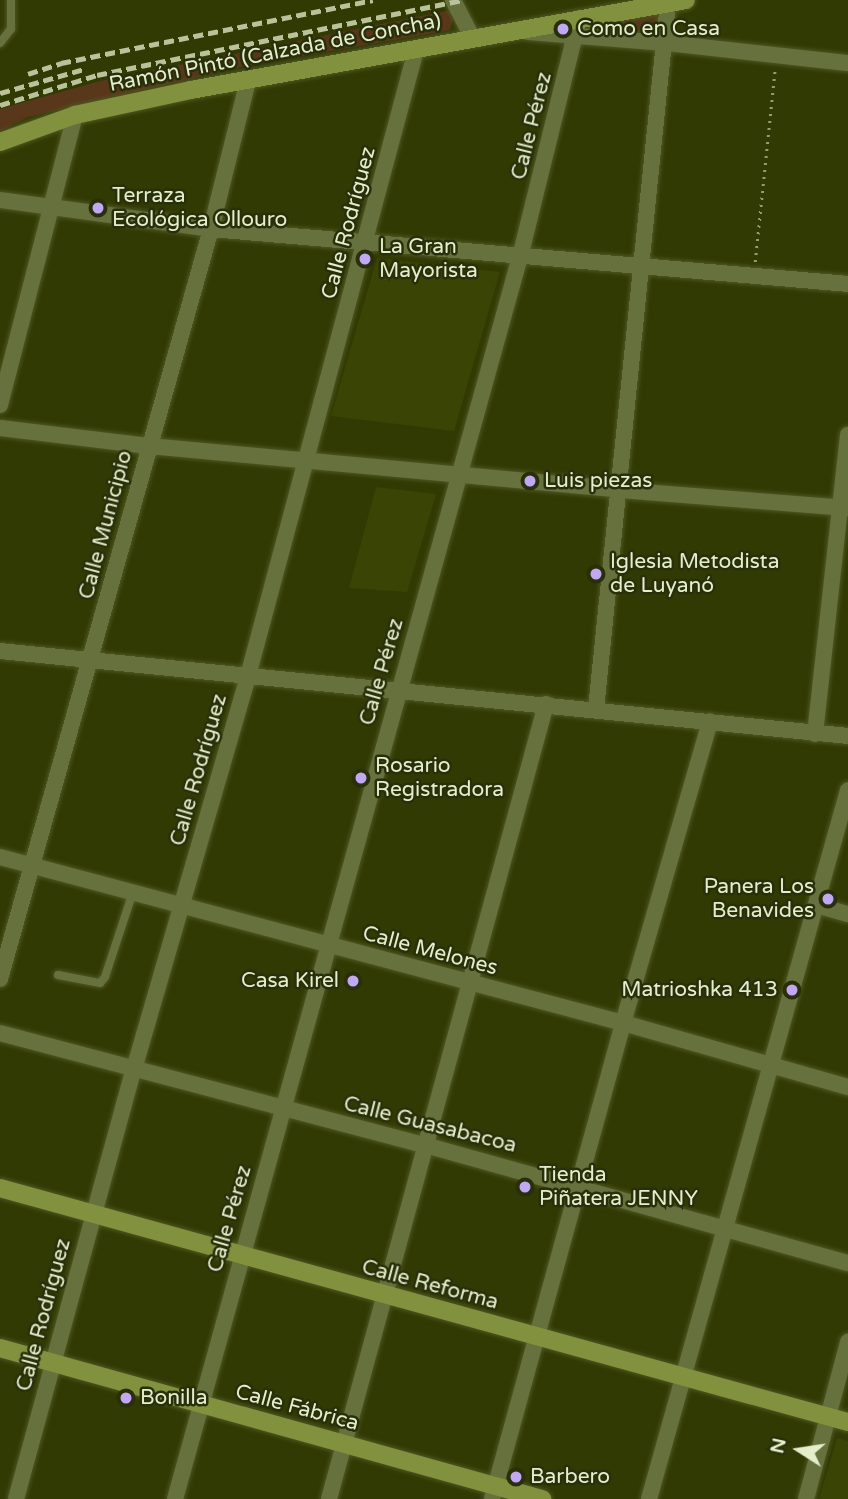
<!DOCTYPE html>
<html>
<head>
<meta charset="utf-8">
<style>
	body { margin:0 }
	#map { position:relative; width:848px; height:1499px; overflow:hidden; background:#323a03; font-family:"Varela Round",sans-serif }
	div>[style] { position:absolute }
	.built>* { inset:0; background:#3a4404 }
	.green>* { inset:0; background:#59371a }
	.path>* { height:2.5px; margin-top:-1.25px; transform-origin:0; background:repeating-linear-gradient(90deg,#949c70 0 2px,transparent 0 7px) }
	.roads { filter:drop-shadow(0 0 2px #4f5723) drop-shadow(0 0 2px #4f5723) }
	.lane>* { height:8px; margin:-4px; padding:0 4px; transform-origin:4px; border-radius:4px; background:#66713e }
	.street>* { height:16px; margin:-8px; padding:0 8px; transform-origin:8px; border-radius:8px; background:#66713e }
	.secondary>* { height:18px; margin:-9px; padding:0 9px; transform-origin:9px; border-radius:9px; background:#81913d }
	.rail>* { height:4.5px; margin-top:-2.25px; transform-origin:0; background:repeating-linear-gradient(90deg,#b9c29a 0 10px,transparent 0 15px) }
	.dots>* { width:19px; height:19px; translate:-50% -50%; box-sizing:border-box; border:4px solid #292f0b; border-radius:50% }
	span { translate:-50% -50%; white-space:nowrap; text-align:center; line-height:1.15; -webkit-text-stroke:5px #292f0b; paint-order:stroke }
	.poi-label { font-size:21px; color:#e5eecb }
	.left { translate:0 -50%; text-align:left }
	.right { translate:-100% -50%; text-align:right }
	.street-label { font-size:21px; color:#e5eecb }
	.north { position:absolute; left:764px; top:1415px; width:70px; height:70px; -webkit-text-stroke:5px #292f0b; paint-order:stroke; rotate:282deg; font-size:19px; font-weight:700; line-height:28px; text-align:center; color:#e5eecb }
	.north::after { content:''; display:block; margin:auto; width:24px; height:32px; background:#e5eecb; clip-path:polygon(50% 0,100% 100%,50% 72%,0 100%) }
</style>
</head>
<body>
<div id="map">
	<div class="built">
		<div style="clip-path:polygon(377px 258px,500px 272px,454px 431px,331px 416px)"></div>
		<div style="clip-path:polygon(376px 487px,436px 494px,407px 592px,349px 588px)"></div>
		<div style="clip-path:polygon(837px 1438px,848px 1441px,848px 1499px,819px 1499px)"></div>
	</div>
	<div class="green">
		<div style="clip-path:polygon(451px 10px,453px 20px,450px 30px,241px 67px,28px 117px,0 131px,0 109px,100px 81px)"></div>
		<div style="clip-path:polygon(661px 14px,659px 36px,584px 31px,585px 26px)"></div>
	</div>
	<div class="path">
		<div style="left:755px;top:262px;width:193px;rotate:-84.1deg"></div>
	</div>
	<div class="roads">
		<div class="lane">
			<div style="left:0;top:43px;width:18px;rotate:-52deg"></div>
			<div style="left:11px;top:29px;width:29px;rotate:-90deg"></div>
			<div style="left:58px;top:975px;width:43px;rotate:10.8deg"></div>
			<div style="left:100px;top:983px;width:8px;rotate:-50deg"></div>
			<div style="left:105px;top:977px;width:89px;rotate:-71.8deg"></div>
		</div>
		<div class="street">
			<div style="left:453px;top:0;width:42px;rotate:62.8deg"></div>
			<div style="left:528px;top:32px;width:138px;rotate:4.6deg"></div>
			<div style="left:666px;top:43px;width:183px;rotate:6.3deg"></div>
			<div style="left:0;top:200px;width:213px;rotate:7.8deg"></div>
			<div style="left:211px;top:229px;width:639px;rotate:4.93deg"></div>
			<div style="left:0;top:405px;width:300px;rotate:-75.5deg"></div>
			<div style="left:0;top:428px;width:150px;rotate:6.9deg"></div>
			<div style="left:149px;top:446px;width:472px;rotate:5.3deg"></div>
			<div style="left:619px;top:490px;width:230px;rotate:4.5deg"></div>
			<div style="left:0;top:651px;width:852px;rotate:5.72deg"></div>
			<div style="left:596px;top:709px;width:710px;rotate:-84.18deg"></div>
			<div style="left:815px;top:734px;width:301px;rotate:-83.7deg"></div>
			<div style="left:0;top:857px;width:645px;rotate:14.92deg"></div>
			<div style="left:623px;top:1023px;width:234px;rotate:15.9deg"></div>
			<div style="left:816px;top:905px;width:33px;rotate:16deg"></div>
			<div style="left:0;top:979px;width:779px;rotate:-74.29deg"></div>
			<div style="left:211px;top:229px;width:153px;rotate:-76deg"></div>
			<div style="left:0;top:1033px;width:440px;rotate:14.8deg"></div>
			<div style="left:425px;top:1145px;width:439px;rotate:15.6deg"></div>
			<div style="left:16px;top:1499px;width:446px;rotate:-74.7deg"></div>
			<div style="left:134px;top:1069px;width:409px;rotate:-73.8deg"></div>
			<div style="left:248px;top:676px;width:648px;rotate:-74.98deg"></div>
			<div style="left:175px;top:1499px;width:1289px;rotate:-74.48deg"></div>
			<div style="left:520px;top:257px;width:246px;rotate:-76.1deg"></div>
			<div style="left:329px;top:1499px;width:824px;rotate:-74.73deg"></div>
			<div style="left:492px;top:1499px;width:494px;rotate:-74.6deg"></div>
			<div style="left:623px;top:1023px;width:314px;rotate:-73.9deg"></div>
			<div style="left:649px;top:1499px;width:736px;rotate:-74.32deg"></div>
			<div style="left:806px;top:1499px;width:163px;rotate:-75deg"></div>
		</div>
		<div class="secondary">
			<div style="left:0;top:142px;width:80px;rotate:-19.8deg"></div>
			<div style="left:75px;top:115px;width:119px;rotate:-12.2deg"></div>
			<div style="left:191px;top:90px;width:503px;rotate:-10.3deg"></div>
			<div style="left:0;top:1188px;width:880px;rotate:15.43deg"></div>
			<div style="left:0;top:1348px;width:563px;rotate:15.57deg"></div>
		</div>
	</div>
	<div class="rail">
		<div style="left:28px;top:74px;width:35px;rotate:-18deg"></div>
		<div style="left:61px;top:63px;width:318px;rotate:-11.4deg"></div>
		<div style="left:0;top:93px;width:87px;rotate:-15.9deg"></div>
		<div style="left:0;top:105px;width:102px;rotate:-17.2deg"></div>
		<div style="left:97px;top:75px;width:373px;rotate:-11.6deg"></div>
	</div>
	<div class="dots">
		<div style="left:563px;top:29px;background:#c1a8f3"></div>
		<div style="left:98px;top:208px;background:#c1a8f3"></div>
		<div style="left:365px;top:259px;background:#c1a8f3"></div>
		<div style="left:530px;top:481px;background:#c1a8f3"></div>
		<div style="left:596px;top:574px;background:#c1a8f3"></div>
		<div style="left:361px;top:778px;background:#c1a8f3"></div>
		<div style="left:828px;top:899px;background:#c1a8f3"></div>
		<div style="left:353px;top:981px;background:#c1a8f3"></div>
		<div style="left:792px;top:990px;background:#c1a8f3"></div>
		<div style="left:525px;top:1187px;background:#c1a8f3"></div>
		<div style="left:126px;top:1398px;background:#c1a8f3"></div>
		<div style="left:516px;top:1477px;background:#c1a8f3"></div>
	</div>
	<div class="poi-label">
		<span class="left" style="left:577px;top:29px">Como en Casa</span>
		<span class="left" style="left:112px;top:208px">Terraza<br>Ecológica Ollouro</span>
		<span class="left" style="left:379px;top:259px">La Gran<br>Mayorista</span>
		<span class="left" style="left:544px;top:481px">Luis piezas</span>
		<span class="left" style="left:610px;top:574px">Iglesia Metodista<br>de Luyanó</span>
		<span class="left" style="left:375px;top:778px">Rosario<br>Registradora</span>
		<span class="right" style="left:814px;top:899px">Panera Los<br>Benavides</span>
		<span class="right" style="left:339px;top:981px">Casa Kirel</span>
		<span class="right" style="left:778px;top:990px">Matrioshka 413</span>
		<span class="left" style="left:539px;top:1187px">Tienda<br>Piñatera JENNY</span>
		<span class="left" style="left:140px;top:1398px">Bonilla</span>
		<span class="left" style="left:530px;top:1477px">Barbero</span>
	</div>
	<div class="street-label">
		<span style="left:275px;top:53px;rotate:-11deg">Ramón Pintó (Calzada de Concha)</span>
		<span style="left:532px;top:126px;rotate:-76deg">Calle Pérez</span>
		<span style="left:349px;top:223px;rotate:-75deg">Calle Rodríguez</span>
		<span style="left:106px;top:525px;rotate:-75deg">Calle Municipio</span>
		<span style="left:382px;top:672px;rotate:-74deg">Calle Pérez</span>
		<span style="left:199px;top:770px;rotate:-74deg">Calle Rodríguez</span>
		<span style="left:430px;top:951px;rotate:15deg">Calle Melones</span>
		<span style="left:430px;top:1125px;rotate:14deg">Calle Guasabacoa</span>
		<span style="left:230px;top:1219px;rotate:-74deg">Calle Pérez</span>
		<span style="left:430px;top:1285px;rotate:15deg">Calle Reforma</span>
		<span style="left:44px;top:1315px;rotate:-75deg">Calle Rodríguez</span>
		<span style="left:297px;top:1408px;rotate:15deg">Calle Fábrica</span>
	</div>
	<div class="north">N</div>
</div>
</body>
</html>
